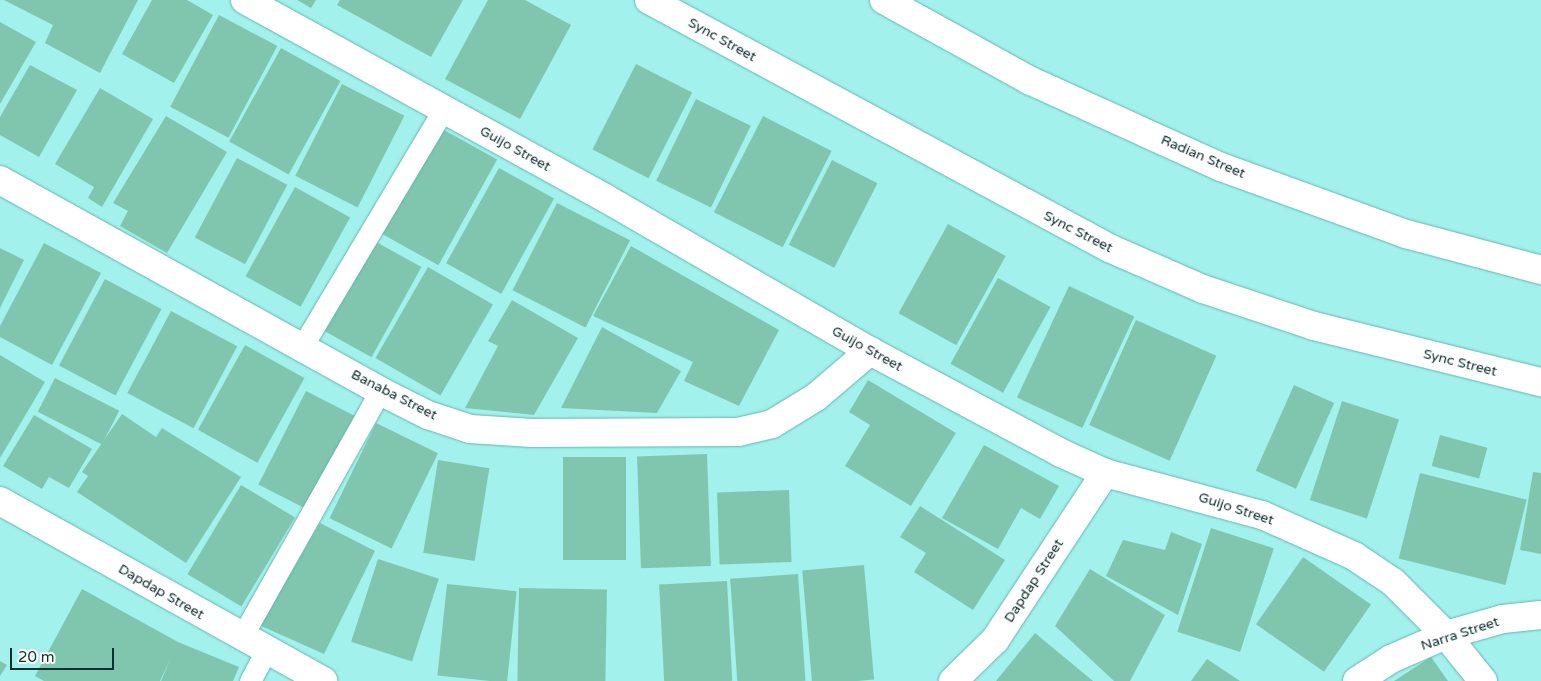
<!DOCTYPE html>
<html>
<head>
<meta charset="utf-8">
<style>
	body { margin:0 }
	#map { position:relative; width:1541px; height:681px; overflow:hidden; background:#a2f1ec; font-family:"Varela Round",sans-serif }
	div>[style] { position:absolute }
	.building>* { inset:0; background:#80c6ae; transform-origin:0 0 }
	.roads { filter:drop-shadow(0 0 1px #66b5b0) drop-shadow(0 0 1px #66b5b0) }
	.lane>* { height:21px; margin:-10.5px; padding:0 10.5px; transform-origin:10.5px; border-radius:10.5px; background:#fff }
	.street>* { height:28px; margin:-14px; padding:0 14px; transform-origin:14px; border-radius:14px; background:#fff }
	.secondary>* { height:28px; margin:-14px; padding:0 14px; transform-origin:14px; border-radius:14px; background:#fff }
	span { translate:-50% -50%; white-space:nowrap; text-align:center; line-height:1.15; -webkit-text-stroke:4px #fff; paint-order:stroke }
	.street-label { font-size:14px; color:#0e302e }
	.scale { position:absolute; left:10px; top:648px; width:104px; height:22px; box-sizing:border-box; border:2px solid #0e302e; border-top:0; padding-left:6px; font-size:15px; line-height:18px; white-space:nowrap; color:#0e302e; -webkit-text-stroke:4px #fff; paint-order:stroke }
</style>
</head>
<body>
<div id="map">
	<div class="building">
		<div style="clip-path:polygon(4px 0,138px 0,100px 73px,45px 43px,53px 25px)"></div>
		<div style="clip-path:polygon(152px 0,187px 0,213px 15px,174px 83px,122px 54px)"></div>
		<div style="clip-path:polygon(297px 0,316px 0,311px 8px)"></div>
		<div style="clip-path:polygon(340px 0,463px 0,431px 57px,337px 5px)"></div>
		<div style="clip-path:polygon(488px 0,525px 0,571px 25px,520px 119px,445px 79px)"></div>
		<div style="left:219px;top:15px;width:66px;height:104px;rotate:28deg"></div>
		<div style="clip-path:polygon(0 22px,36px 42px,0 104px)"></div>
		<div style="left:281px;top:48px;width:68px;height:107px;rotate:29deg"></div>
		<div style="left:636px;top:64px;width:63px;height:96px;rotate:27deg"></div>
		<div style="clip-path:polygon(30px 65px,77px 90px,39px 157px,0 135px,0 117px)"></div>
		<div style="left:342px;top:84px;width:70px;height:103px;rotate:27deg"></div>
		<div style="clip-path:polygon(100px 88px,153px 119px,102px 207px,88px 198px,94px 187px,55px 164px)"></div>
		<div style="left:696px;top:99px;width:61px;height:91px;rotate:26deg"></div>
		<div style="clip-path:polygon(166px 116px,227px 152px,167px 253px,120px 226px,128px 211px,113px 203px)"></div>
		<div style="left:763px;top:116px;width:77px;height:108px;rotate:27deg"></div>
		<div style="left:435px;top:125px;width:71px;height:121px;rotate:29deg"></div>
		<div style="left:237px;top:158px;width:57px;height:90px;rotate:28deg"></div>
		<div style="left:832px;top:160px;width:51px;height:95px;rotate:27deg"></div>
		<div style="left:499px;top:168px;width:63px;height:109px;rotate:29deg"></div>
		<div style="left:295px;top:187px;width:63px;height:102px;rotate:29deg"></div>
		<div style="left:557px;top:203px;width:82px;height:98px;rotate:27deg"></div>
		<div style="left:948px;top:224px;width:66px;height:102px;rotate:29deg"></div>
		<div style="left:369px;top:238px;width:60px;height:103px;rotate:29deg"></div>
		<div style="clip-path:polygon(44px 243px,101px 273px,52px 365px,0 337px,0 326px)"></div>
		<div style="clip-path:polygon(631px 246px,779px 330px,739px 406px,684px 381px,693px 362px,593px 316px)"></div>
		<div style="clip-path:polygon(0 248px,24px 260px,0 308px)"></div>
		<div style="left:428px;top:267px;width:75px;height:105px;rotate:30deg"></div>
		<div style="left:998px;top:278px;width:60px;height:98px;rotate:29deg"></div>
		<div style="left:105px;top:279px;width:64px;height:98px;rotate:28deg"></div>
		<div style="left:1069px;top:286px;width:72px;height:123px;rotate:25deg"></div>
		<div style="clip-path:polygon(512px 300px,578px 338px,534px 415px,465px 408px,498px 346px,488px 341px)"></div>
		<div style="left:171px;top:311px;width:75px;height:93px;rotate:28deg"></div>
		<div style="left:1136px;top:320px;width:88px;height:115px;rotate:24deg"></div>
		<div style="clip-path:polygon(602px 327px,681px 371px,657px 413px,561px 408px)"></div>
		<div style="left:245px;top:345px;width:68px;height:97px;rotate:29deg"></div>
		<div style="clip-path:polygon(0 355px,45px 382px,0 458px)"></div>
		<div style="left:55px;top:378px;width:72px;height:38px;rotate:27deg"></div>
		<div style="clip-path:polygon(868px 380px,956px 433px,911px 506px,845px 466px,870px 425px,849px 412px)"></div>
		<div style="left:1294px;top:385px;width:44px;height:94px;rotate:24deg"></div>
		<div style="left:306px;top:391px;width:56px;height:105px;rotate:27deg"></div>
		<div style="left:1342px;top:401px;width:60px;height:104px;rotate:18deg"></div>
		<div style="clip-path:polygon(122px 414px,156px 437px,162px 428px,241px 477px,186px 563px,77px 492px,88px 476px,82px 472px)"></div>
		<div style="clip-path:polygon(34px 415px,92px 449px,69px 488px,49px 477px,42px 489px,3px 466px)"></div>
		<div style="left:376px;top:423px;width:69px;height:106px;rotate:26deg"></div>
		<div style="left:1440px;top:435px;width:49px;height:32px;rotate:15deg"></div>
		<div style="clip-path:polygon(984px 445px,1059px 486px,1040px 519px,1021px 508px,998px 549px,942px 518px)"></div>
		<div style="left:707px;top:454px;width:112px;height:70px;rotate:88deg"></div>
		<div style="left:563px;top:457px;width:63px;height:103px"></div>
		<div style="left:438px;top:460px;width:52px;height:94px;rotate:9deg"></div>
		<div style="clip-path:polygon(1533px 472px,1541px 473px,1541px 554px,1520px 550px)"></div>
		<div style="left:1420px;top:473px;width:110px;height:88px;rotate:14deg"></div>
		<div style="left:241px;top:485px;width:63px;height:104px;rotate:31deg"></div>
		<div style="left:789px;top:490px;width:72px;height:72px;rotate:88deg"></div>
		<div style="clip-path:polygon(920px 506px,1005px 560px,973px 610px,914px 572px,926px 553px,900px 537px)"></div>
		<div style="clip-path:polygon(320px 523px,375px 551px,324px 654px,259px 625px)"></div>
		<div style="left:1211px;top:528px;width:66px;height:109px;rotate:18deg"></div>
		<div style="clip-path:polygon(1171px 532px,1202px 544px,1178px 615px,1106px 576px,1123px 540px,1165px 550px)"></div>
		<div style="left:1303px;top:557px;width:83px;height:82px;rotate:35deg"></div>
		<div style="left:378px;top:559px;width:64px;height:87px;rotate:18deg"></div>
		<div style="left:864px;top:565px;width:115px;height:62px;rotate:85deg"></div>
		<div style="clip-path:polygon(1090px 569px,1165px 615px,1130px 681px,1114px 681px,1055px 626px)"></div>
		<div style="left:798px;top:574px;width:107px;height:68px;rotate:86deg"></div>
		<div style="left:727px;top:581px;width:100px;height:68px;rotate:87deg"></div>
		<div style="left:447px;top:584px;width:70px;height:92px;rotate:6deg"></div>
		<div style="left:519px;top:588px;width:88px;height:93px;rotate:1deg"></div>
		<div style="clip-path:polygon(82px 589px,178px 642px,239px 667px,233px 681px,161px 681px,171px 658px,160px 681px,44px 681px,35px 676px)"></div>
		<div style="clip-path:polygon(1035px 633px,1093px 681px,996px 681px)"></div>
		<div style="clip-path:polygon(1431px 657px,1448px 681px,1394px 681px)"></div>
		<div style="clip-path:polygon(1207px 659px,1240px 681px,1191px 681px)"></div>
		<div style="clip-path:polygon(0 661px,7px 665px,0 676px)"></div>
	</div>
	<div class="roads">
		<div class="lane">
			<div style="left:303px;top:345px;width:274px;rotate:-59.2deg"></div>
			<div style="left:241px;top:638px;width:283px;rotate:-60.6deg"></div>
			<div style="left:250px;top:681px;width:34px;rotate:-62deg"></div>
		</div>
		<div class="street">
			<div style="left:245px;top:0;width:411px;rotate:28.8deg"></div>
			<div style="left:605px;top:198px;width:306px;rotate:30deg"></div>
			<div style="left:870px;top:351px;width:217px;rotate:28.1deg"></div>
			<div style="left:1061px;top:453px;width:48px;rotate:24.4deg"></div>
			<div style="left:1105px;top:473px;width:163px;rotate:15deg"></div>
			<div style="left:1262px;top:515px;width:101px;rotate:24deg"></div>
			<div style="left:1354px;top:556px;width:47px;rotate:33.7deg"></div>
			<div style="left:1393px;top:582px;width:75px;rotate:45deg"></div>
			<div style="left:1446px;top:635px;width:59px;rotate:51.2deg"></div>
			<div style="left:884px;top:0;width:168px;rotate:28.9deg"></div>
			<div style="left:1031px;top:81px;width:209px;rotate:24.4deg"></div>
			<div style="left:1221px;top:167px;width:197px;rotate:19.9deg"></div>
			<div style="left:1406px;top:234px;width:140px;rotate:14.9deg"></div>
			<div style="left:0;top:180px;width:435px;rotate:29deg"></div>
			<div style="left:380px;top:391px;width:54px;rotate:26.6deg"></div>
			<div style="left:428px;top:415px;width:44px;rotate:18.4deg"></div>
			<div style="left:470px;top:429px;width:62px;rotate:3.7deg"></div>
			<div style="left:532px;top:433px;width:206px;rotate:-0.3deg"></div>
			<div style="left:738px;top:432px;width:35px;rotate:-13deg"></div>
			<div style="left:772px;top:424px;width:52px;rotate:-31.5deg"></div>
			<div style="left:816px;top:397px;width:71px;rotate:-40.4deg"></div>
			<div style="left:0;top:501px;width:370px;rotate:29.1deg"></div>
			<div style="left:953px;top:681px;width:59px;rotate:-44.3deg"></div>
			<div style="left:995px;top:640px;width:200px;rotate:-56.6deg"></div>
			<div style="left:1357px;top:681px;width:40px;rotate:-32.9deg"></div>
			<div style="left:1391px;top:659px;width:60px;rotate:-23.6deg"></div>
			<div style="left:1446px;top:635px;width:59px;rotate:-15.7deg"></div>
			<div style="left:1503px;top:619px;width:38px;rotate:-6deg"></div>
		</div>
		<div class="secondary">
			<div style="left:649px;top:0;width:523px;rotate:28.33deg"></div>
			<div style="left:1109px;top:248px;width:103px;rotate:23.6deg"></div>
			<div style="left:1203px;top:289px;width:117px;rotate:18.4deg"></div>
			<div style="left:1314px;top:326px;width:234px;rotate:13.9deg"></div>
		</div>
	</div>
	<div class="street-label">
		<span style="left:722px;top:40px;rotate:29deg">Sync Street</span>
		<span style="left:515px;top:149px;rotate:29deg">Guijo Street</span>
		<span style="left:1203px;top:157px;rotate:23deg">Radian Street</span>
		<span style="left:1078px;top:232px;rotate:27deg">Sync Street</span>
		<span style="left:867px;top:349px;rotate:29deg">Guijo Street</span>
		<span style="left:1460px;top:363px;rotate:14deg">Sync Street</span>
		<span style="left:394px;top:395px;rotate:27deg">Banaba Street</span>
		<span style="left:1236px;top:509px;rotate:18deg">Guijo Street</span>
		<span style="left:1034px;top:581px;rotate:-57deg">Dapdap Street</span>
		<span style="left:161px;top:592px;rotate:30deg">Dapdap Street</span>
		<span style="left:1460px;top:634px;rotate:-18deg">Narra Street</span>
	</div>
	<div class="scale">20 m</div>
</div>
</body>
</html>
